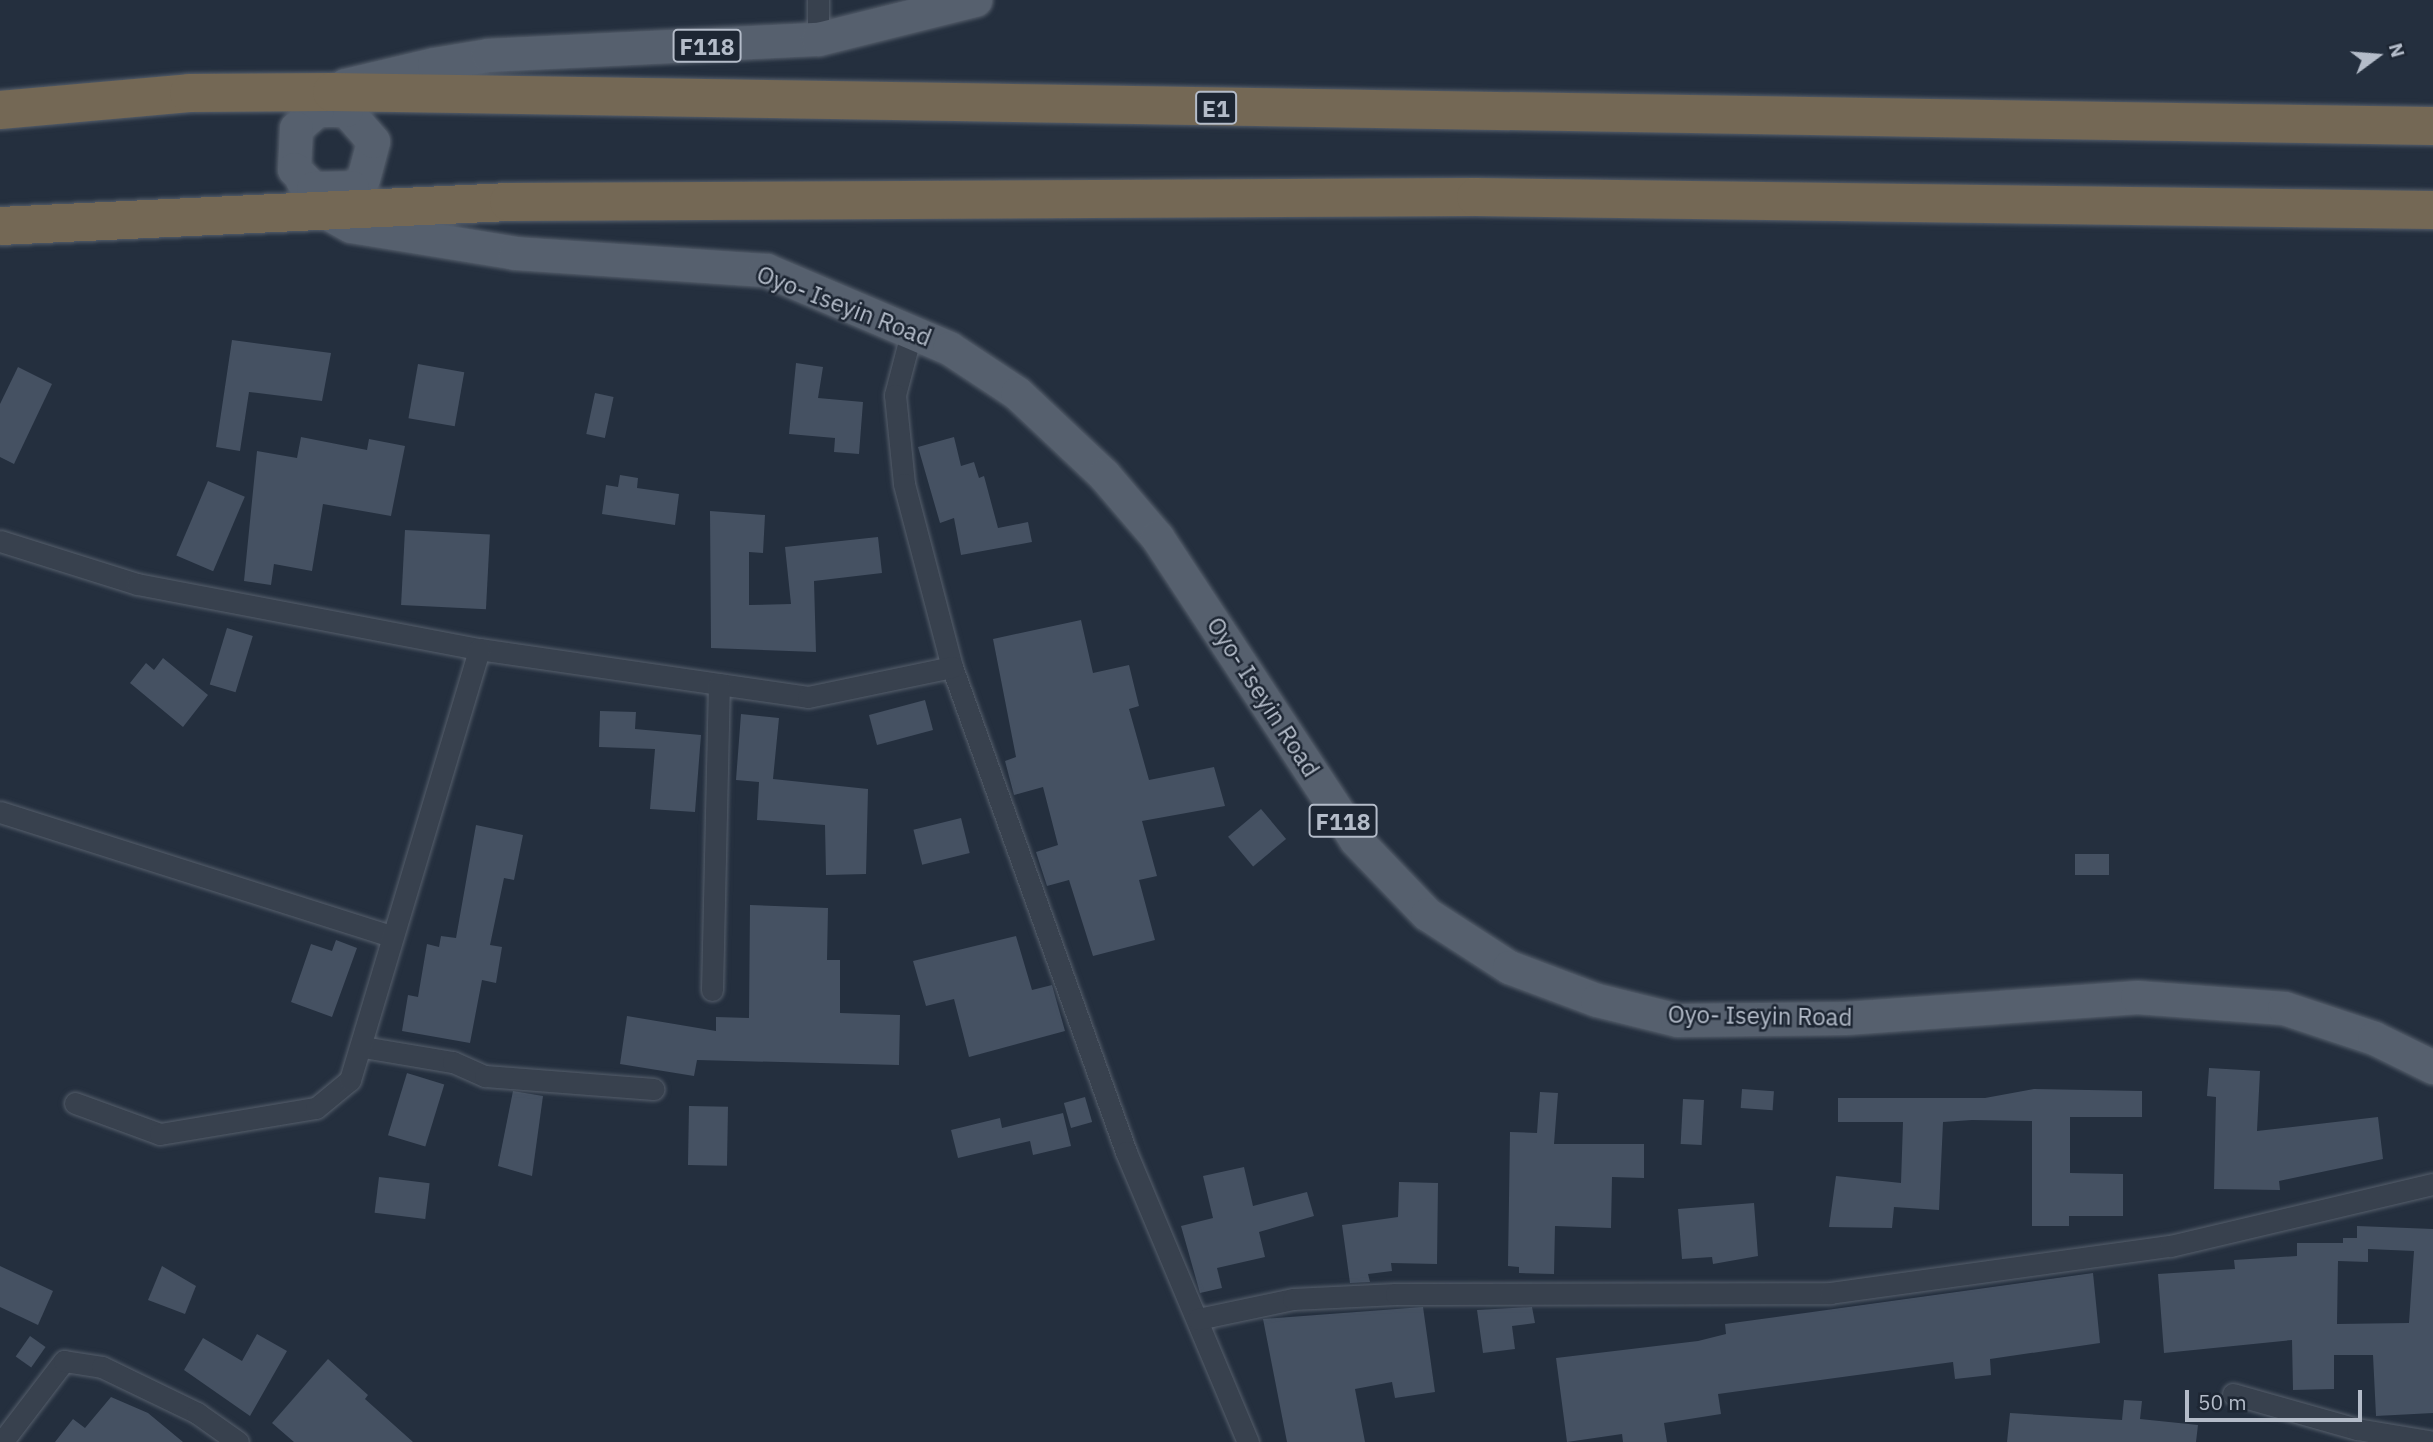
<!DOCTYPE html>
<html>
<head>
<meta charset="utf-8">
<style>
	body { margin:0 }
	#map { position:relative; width:2433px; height:1442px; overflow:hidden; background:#242f3e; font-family:"IBM Plex Sans",sans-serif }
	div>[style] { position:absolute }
	.building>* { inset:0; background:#455162; transform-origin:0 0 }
	.roads { filter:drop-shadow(0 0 2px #565f6c) drop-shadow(0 0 2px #565f6c) }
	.minor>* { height:21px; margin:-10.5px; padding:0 10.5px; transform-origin:10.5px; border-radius:10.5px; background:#38414e }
	.primary>* { height:33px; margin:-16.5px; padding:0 16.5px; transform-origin:16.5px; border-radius:16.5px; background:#56606e }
	.motorway>* { height:38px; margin:-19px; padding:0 19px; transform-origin:19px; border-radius:19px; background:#746855 }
	span { translate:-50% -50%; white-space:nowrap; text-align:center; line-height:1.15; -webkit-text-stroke:5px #1d2633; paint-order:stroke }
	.shield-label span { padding:2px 5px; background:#1d2633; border:2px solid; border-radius:5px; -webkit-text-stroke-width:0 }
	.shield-label { font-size:23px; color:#b4bcc9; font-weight:700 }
	.street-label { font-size:24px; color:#b4bcc9 }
	.north { position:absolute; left:2342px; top:21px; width:70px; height:70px; -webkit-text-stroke:5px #1d2633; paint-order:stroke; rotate:74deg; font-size:19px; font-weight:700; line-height:28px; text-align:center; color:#b4bcc9 }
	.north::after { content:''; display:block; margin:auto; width:24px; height:32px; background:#b4bcc9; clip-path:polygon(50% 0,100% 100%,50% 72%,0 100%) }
	.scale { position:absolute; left:2185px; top:1390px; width:177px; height:32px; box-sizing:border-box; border:4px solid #b4bcc9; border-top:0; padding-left:9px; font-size:21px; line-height:24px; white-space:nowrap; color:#b4bcc9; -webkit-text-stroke:5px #1d2633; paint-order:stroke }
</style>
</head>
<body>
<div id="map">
	<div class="building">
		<div style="clip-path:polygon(232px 340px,331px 353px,322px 401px,249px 392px,240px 451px,216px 447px)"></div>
		<div style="clip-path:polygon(796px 363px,823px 367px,818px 398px,863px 402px,859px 454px,834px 452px,835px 438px,789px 434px)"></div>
		<div style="left:418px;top:364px;width:47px;height:55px;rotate:10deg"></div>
		<div style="clip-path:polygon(18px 367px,52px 384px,14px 464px,0 457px,0 404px)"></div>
		<div style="left:595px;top:393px;width:19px;height:42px;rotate:12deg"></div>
		<div style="clip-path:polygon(301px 437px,367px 450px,369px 439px,405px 446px,391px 516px,323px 504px,312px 571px,274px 564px,271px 585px,244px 581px,257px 451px,297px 458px)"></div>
		<div style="clip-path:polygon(954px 437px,961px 466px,974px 462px,979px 478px,984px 476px,998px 528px,1028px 522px,1032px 542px,961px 555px,954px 518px,940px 523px,918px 447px)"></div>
		<div style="clip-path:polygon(620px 475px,638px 478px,637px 488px,679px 494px,675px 525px,602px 514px,606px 485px,618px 487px)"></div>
		<div style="left:208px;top:481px;width:40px;height:81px;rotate:23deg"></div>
		<div style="clip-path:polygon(710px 511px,765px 515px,763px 553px,749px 552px,749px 605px,791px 604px,785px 547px,878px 537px,882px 573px,814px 581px,816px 652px,711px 648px)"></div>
		<div style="left:405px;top:530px;width:85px;height:75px;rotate:3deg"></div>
		<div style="clip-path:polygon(1081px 620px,1093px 673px,1129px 665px,1139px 706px,1129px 709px,1149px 780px,1214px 767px,1225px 806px,1142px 821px,1157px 876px,1139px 880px,1155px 940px,1093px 956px,1069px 880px,1047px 886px,1036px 852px,1058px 845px,1043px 787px,1014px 795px,1005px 761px,1016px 757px,993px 639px)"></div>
		<div style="left:227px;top:628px;width:27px;height:59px;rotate:17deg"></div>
		<div style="clip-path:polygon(163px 658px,208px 695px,183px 727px,130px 683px,146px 663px,154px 670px)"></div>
		<div style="left:925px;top:700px;width:31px;height:58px;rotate:75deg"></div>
		<div style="clip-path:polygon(600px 711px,636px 712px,635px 729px,701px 735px,695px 812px,650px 809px,655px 749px,599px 747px)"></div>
		<div style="clip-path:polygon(741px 714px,779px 718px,773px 779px,868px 789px,866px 874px,826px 875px,825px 825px,757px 820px,759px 782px,736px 780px)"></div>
		<div style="left:1261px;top:809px;width:39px;height:43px;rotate:50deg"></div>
		<div style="left:961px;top:818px;width:36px;height:49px;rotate:76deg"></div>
		<div style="clip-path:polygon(476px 825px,523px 835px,514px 880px,504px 878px,490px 945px,502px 947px,496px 983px,482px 980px,470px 1043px,402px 1031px,408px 995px,418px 997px,427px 944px,439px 947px,441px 936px,456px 938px)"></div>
		<div style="left:2075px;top:854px;width:34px;height:21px"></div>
		<div style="clip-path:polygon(750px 905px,828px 908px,827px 960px,840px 960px,840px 1013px,900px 1015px,899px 1065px,697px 1060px,694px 1076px,620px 1064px,627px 1016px,716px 1031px,716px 1017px,749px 1018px)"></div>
		<div style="clip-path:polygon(1016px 936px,1032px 990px,1052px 985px,1065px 1031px,969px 1057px,954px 999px,926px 1006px,913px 961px)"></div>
		<div style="clip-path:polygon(336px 940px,357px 948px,332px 1017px,291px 1002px,311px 944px,332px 951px)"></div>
		<div style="clip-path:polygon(2209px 1068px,2260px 1071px,2257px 1131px,2378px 1117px,2383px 1159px,2279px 1181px,2280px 1190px,2214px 1189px,2216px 1097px,2207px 1096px)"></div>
		<div style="left:407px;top:1073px;width:39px;height:65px;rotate:17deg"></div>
		<div style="left:1742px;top:1089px;width:32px;height:19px;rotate:4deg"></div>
		<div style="clip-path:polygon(2034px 1089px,2142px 1091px,2142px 1117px,2070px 1117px,2070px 1173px,2123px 1174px,2123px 1216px,2069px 1216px,2069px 1226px,2032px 1226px,2032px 1121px,1972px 1120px,1943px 1122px,1939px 1210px,1894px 1207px,1892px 1228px,1829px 1227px,1836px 1176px,1901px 1183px,1903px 1122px,1838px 1122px,1838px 1098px,1985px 1098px)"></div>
		<div style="clip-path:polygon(513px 1091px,543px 1096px,532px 1176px,498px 1166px)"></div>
		<div style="clip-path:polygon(1540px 1092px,1558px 1093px,1554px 1144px,1644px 1144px,1644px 1178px,1612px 1177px,1611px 1228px,1555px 1226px,1554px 1274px,1519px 1273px,1519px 1267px,1508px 1266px,1510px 1132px,1537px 1133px)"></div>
		<div style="left:1085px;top:1097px;width:26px;height:22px;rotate:74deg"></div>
		<div style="left:1683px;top:1099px;width:21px;height:45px;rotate:3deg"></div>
		<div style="left:689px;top:1106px;width:39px;height:59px;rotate:1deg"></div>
		<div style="clip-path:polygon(1063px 1113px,1071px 1146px,1033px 1155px,1030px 1141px,958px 1158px,951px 1130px,1000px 1118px,1002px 1128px)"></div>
		<div style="clip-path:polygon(1244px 1167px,1253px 1206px,1307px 1192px,1314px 1216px,1259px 1232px,1265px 1257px,1217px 1268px,1222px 1288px,1200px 1293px,1181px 1226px,1213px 1218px,1203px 1176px)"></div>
		<div style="left:379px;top:1177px;width:51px;height:36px;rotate:7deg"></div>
		<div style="clip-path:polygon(1399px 1182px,1438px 1183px,1437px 1264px,1391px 1263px,1392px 1271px,1368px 1274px,1370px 1282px,1350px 1283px,1342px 1225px,1398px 1217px)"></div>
		<div style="clip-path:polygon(1754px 1203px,1758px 1256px,1713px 1264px,1712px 1257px,1682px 1259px,1678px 1209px)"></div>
		<div style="clip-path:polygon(evenodd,2357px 1226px,2433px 1229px,2433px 1413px,2376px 1416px,2373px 1355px,2334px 1355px,2334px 1389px,2293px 1390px,2292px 1340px,2164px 1353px,2158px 1274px,2235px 1269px,2234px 1260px,2297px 1256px,2297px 1243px,2343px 1243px,2343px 1238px,2357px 1238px,2357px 1226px,2368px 1249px,2414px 1251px,2409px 1323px,2337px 1324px,2338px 1261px,2368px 1262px,2368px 1249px)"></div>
		<div style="clip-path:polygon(0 1266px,53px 1291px,38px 1325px,0 1307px)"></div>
		<div style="clip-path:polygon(162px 1266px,196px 1286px,185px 1314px,148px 1300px)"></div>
		<div style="clip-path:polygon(2093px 1273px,2100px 1343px,1990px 1359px,1991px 1375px,1955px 1379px,1953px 1362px,1718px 1394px,1721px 1414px,1664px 1423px,1667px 1442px,1623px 1442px,1622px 1434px,1567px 1442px,1556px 1358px,1698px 1341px,1726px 1334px,1725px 1324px)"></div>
		<div style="clip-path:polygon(1423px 1307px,1435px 1392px,1395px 1398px,1392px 1382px,1355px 1389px,1365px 1442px,1287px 1442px,1263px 1319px)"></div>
		<div style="clip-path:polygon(1532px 1307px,1535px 1323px,1512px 1326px,1515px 1349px,1483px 1353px,1477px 1310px)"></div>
		<div style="clip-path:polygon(257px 1334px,287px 1351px,250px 1416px,184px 1370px,203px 1338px,242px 1361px)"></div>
		<div style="left:30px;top:1336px;width:19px;height:25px;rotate:35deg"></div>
		<div style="clip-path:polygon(328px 1359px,368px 1395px,365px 1399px,413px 1442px,294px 1442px,272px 1423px)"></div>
		<div style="clip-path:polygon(111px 1397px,148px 1413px,183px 1442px,55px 1442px,73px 1419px,85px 1428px)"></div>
		<div style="clip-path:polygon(2124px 1400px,2142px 1401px,2140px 1419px,2198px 1425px,2196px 1442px,2007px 1442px,2010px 1413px,2122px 1420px)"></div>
	</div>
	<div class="roads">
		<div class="minor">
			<div style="left:818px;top:0;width:39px;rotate:90deg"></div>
			<div style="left:912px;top:330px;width:67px;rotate:104.7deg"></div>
			<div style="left:895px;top:395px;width:89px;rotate:84.2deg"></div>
			<div style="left:904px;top:484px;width:189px;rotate:75.3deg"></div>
			<div style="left:952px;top:667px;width:515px;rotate:70.26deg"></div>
			<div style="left:1126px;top:1152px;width:315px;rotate:67.2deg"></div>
			<div style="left:0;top:541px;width:144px;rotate:17.4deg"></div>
			<div style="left:137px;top:584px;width:348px;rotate:10.8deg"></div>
			<div style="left:479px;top:649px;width:332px;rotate:8.3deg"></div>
			<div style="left:808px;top:697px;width:147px;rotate:-11.8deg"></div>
			<div style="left:0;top:812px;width:407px;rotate:17.6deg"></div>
			<div style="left:712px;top:990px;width:306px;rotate:-88.7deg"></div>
			<div style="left:363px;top:1047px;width:91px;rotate:9.5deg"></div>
			<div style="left:453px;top:1062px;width:35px;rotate:24deg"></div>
			<div style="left:485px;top:1076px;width:169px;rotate:4.4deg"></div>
			<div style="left:75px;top:1103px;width:90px;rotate:20deg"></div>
			<div style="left:160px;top:1134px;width:158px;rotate:-9.5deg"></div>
			<div style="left:316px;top:1108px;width:44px;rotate:-39.5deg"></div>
			<div style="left:350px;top:1080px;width:450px;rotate:-73.3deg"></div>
			<div style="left:1198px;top:1319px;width:97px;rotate:-11.9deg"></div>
			<div style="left:1293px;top:1299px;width:103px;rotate:-2.8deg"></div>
			<div style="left:1396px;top:1294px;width:434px;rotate:-0.1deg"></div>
			<div style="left:1830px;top:1293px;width:343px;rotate:-7.9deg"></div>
			<div style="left:2170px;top:1246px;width:270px;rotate:-13.3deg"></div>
			<div style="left:2233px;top:1394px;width:129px;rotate:15.8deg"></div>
			<div style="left:2357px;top:1429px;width:77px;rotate:9.7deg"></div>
			<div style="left:2px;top:1442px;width:102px;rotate:-52.6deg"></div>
			<div style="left:64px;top:1361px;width:38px;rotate:9deg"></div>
			<div style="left:102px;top:1367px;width:106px;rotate:25.8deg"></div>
			<div style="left:197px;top:1413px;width:50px;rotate:35.3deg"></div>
		</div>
		<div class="primary">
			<div style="left:305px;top:117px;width:51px;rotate:-38.7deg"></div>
			<div style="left:345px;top:85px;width:91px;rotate:-13.3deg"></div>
			<div style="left:434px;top:64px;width:55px;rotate:-9.5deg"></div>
			<div style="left:488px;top:55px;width:330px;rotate:-2.8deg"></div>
			<div style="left:818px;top:39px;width:162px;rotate:-14deg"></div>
			<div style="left:302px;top:180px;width:36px;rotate:56deg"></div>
			<div style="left:322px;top:210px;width:33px;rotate:29deg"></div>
			<div style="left:351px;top:226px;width:166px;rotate:9.3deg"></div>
			<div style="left:515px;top:253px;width:252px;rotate:3.9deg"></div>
			<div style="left:766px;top:270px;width:199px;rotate:23.1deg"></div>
			<div style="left:949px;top:348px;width:82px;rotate:33.5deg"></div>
			<div style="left:1017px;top:393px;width:120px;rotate:43.3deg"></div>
			<div style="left:1104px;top:475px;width:82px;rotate:49.5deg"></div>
			<div style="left:1157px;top:537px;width:361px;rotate:56.7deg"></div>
			<div style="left:1355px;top:839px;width:104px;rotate:46.2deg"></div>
			<div style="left:1427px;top:914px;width:98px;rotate:32.9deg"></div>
			<div style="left:1509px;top:967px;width:94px;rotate:20.6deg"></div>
			<div style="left:1597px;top:1000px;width:82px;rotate:14deg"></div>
			<div style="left:1677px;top:1020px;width:168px;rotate:-0.7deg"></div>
			<div style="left:1845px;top:1018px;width:293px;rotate:-4.1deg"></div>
			<div style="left:2137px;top:997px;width:147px;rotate:4.3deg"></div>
			<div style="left:2284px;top:1008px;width:95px;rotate:18.4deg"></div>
			<div style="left:2374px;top:1038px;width:66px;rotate:26.2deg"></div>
			<div style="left:322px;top:210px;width:51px;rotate:-37.1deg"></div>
			<div style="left:363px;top:179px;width:39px;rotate:-75deg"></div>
			<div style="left:373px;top:141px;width:41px;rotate:-131.1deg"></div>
			<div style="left:346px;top:110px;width:29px;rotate:180deg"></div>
			<div style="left:317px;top:110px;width:28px;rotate:139deg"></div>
			<div style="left:296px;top:128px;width:41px;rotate:92.8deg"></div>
			<div style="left:294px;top:169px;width:27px;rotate:45deg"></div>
			<div style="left:313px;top:188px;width:39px;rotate:-1deg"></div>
		</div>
		<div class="motorway">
			<div style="left:0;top:110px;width:190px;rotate:-5.1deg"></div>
			<div style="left:189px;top:93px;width:143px;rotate:-0.4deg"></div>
			<div style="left:332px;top:92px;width:2101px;rotate:0.93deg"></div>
			<div style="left:0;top:226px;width:510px;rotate:-2.7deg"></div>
			<div style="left:509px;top:202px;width:967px;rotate:-0.3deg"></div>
			<div style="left:1476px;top:197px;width:957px;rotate:0.78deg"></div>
		</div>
	</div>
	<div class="shield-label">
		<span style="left:707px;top:46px">F118</span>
		<span style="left:1216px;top:108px">E1</span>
		<span style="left:1343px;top:821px">F118</span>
	</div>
	<div class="street-label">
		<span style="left:844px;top:306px;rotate:21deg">Oyo- Iseyin Road</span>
		<span style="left:1263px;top:697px;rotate:57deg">Oyo- Iseyin Road</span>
		<span style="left:1760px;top:1016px;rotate:1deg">Oyo- Iseyin Road</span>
	</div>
	<div class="north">N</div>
	<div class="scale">50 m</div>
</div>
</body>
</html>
